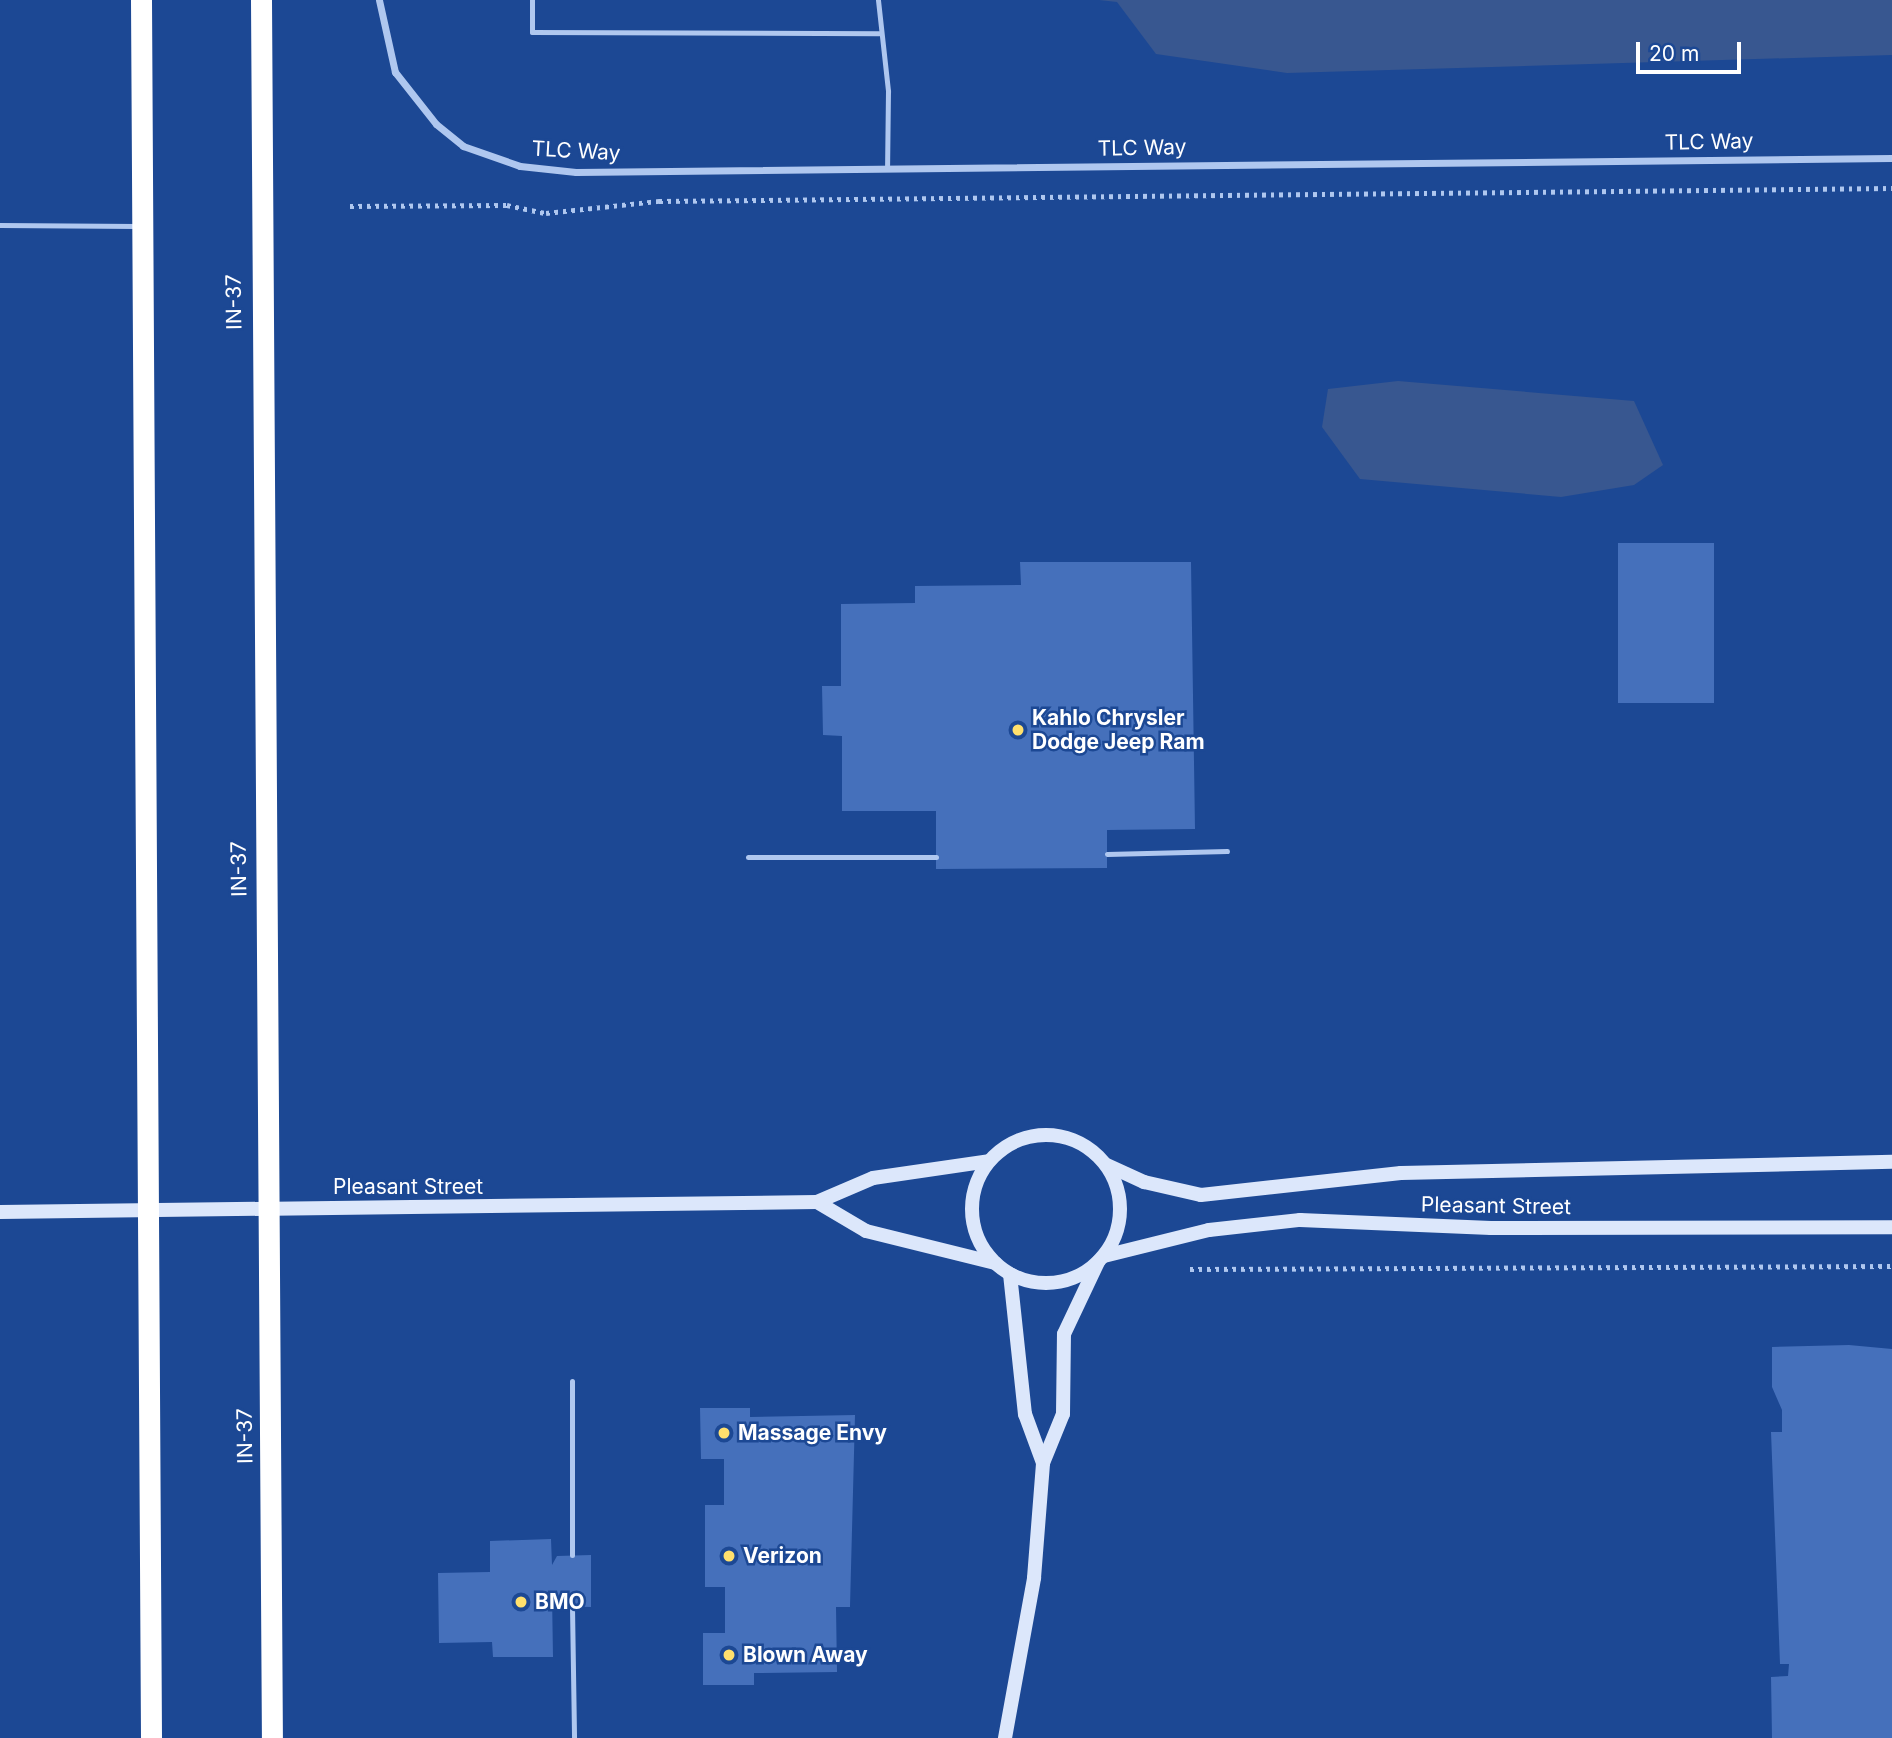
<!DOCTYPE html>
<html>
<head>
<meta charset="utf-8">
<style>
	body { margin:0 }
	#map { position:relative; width:1892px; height:1738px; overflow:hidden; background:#1c4894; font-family:Inter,sans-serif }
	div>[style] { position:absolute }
	.water>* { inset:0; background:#385790 }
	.building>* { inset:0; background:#4570bb; transform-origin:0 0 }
	.path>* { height:4.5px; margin-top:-2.25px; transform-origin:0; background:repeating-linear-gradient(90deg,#afc7ef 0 3.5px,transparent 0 8.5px) }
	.lane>* { height:5px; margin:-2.5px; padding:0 2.5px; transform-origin:2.5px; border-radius:2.5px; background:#afc7ef }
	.street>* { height:7px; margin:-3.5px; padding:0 3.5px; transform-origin:3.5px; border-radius:3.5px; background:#afc7ef }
	.secondary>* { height:14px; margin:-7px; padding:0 7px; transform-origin:7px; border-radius:7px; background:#dce7fb }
	.secondary>.ring { margin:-7px; padding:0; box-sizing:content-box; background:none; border:14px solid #dce7fb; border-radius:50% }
	.highway>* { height:21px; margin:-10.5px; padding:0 10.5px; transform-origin:10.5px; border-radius:10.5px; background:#fff }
	.dots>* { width:19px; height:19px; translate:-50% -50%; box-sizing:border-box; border:4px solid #1c4894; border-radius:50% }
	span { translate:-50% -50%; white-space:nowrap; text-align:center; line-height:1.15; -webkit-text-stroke:5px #1c4894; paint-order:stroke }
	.street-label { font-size:21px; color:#fff }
	.poi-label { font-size:21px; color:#fff; font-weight:700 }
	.left { translate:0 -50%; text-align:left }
	.scale { position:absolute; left:1636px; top:42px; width:105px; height:32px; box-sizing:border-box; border:4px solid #fff; border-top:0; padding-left:9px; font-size:21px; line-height:24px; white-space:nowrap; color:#fff; -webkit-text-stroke:5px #1c4894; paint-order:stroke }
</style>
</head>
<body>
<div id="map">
	<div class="water">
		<div style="clip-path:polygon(1099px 0,1892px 0,1892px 55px,1287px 73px,1156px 54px,1117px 2px)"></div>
		<div style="clip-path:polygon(1398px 381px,1634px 401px,1663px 465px,1634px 485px,1561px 497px,1360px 479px,1322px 427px,1328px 389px)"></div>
	</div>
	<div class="building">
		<div style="left:1618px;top:543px;width:96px;height:160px"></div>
		<div style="clip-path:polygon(1020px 562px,1191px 562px,1195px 829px,1107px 830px,1107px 868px,936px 869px,936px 811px,842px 811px,842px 736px,823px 735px,822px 686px,841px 686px,841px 604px,915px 603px,915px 586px,1021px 585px)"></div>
		<div style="clip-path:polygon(1849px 1345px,1892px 1349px,1892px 1738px,1772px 1738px,1771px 1677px,1788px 1676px,1789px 1664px,1780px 1664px,1771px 1432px,1782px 1432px,1782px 1410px,1772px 1387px,1772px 1347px)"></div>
		<div style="clip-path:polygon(700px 1408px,750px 1408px,750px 1417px,855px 1415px,850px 1607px,836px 1607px,837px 1672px,754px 1673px,754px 1685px,703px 1685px,703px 1633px,725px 1633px,725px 1587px,705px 1587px,705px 1505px,724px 1505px,724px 1459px,701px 1459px)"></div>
		<div style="clip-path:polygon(551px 1539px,552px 1565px,557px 1556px,591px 1555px,591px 1607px,557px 1606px,552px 1594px,553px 1657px,493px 1657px,492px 1642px,439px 1643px,438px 1573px,490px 1572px,490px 1541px)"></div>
	</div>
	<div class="path">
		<div style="left:350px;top:206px;width:157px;rotate:-0.4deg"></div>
		<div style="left:507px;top:205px;width:40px;rotate:12deg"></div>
		<div style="left:546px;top:213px;width:114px;rotate:-6.1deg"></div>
		<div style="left:659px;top:201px;width:1233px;rotate:-0.6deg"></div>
		<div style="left:1190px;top:1269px;width:702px;rotate:-0.24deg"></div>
	</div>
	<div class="lane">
		<div style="left:532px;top:0;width:32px;rotate:90deg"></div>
		<div style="left:532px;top:32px;width:347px;rotate:0.2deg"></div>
		<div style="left:878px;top:0;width:92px;rotate:83.7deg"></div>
		<div style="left:888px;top:91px;width:78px;rotate:90.7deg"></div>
		<div style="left:0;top:225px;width:137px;rotate:0.4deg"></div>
		<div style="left:1107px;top:854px;width:120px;rotate:-1.4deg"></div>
		<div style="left:748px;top:857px;width:188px"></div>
		<div style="left:572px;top:1381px;width:174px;rotate:90deg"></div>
		<div style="left:572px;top:1607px;width:131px;rotate:89.1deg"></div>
	</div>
	<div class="street">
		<div style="left:379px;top:0;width:74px;rotate:77.5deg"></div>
		<div style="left:395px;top:72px;width:66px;rotate:51.7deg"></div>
		<div style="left:436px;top:124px;width:35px;rotate:39deg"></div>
		<div style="left:463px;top:146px;width:60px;rotate:19.3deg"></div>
		<div style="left:520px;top:166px;width:56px;rotate:6.1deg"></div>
		<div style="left:576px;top:172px;width:1316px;rotate:-0.61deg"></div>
	</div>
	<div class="secondary">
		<div class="ring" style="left:972px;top:1135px;width:134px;height:134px"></div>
		<div style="left:1107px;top:1165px;width:41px;rotate:24.7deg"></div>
		<div style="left:1144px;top:1182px;width:58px;rotate:12.8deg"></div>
		<div style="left:1201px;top:1195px;width:201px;rotate:-6.3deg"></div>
		<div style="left:1401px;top:1173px;width:491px;rotate:-1.3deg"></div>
		<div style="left:817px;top:1202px;width:57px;rotate:30.6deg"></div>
		<div style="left:866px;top:1231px;width:133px;rotate:13.9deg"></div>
		<div style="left:0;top:1212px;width:817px;rotate:-0.7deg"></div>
		<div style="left:817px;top:1202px;width:61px;rotate:-23.2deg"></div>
		<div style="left:873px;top:1178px;width:117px;rotate:-8.3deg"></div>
		<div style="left:1104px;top:1256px;width:108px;rotate:-13.9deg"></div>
		<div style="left:1209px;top:1230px;width:92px;rotate:-6.3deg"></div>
		<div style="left:1300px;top:1220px;width:191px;rotate:2.4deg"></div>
		<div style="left:1491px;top:1228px;width:401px;rotate:-0.1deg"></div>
		<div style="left:1010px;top:1274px;width:141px;rotate:83.9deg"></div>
		<div style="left:1025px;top:1414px;width:52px;rotate:69.8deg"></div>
		<div style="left:1005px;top:1738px;width:163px;rotate:-79.7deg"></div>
		<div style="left:1034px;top:1578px;width:115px;rotate:-85.5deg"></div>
		<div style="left:1043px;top:1463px;width:53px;rotate:-67.8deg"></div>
		<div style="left:1063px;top:1414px;width:80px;rotate:-89.3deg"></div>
		<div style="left:1064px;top:1334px;width:80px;rotate:-64.7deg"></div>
	</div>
	<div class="highway">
		<div style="left:141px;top:0;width:1738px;rotate:89.67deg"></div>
		<div style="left:261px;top:0;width:1738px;rotate:89.64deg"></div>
	</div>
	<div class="dots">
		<div style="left:1018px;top:730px;background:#ffe06d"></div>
		<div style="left:724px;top:1433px;background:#ffe06d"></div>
		<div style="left:729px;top:1556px;background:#ffe06d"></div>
		<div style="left:521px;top:1602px;background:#ffe06d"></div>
		<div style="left:729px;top:1655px;background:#ffe06d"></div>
	</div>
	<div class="street-label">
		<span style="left:1709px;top:142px;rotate:-1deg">TLC Way</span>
		<span style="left:1142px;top:148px;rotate:-1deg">TLC Way</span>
		<span style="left:576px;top:151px;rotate:3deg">TLC Way</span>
		<span style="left:234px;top:302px;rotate:-91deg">IN-37</span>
		<span style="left:239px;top:869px;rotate:-91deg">IN-37</span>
		<span style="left:408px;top:1187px">Pleasant Street</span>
		<span style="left:1496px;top:1206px;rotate:1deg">Pleasant Street</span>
		<span style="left:245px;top:1436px;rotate:-91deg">IN-37</span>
	</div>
	<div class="poi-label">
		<span class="left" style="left:1032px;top:730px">Kahlo Chrysler<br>Dodge Jeep Ram</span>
		<span class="left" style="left:738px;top:1433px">Massage Envy</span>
		<span class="left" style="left:743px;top:1556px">Verizon</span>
		<span class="left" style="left:535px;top:1602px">BMO</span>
		<span class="left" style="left:743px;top:1655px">Blown Away</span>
	</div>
	<div class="scale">20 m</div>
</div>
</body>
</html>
